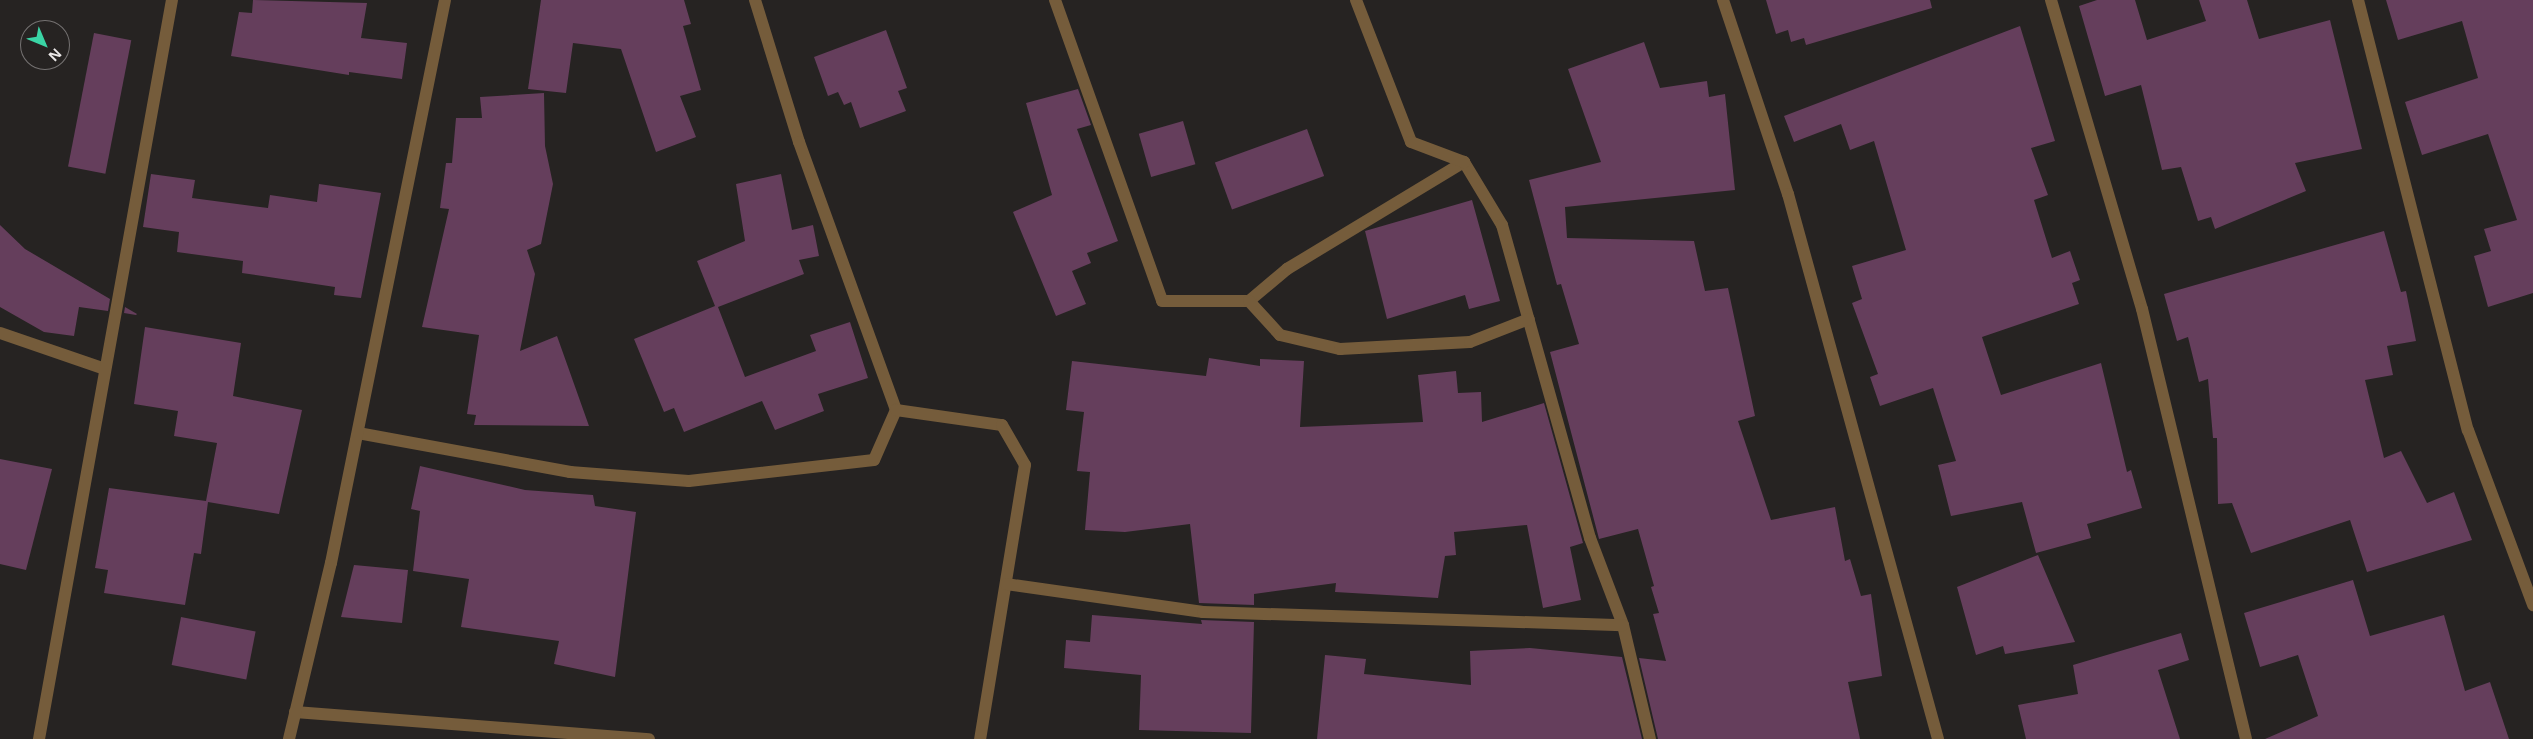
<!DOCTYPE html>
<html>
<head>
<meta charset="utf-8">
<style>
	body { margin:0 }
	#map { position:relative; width:2533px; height:739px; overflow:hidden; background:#262322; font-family:"Open Sans",sans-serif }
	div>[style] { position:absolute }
	.building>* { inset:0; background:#653e5c; transform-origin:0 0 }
	.street>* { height:12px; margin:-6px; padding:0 6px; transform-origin:6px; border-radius:6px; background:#755c3b }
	span { translate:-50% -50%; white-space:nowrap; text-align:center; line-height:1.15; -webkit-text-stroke:5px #262322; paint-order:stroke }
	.north { position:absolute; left:20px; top:20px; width:50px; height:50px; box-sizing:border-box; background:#262322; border:1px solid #757272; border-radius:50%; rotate:135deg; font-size:14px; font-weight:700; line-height:20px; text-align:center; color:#ebe9e9 }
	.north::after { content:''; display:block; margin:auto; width:18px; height:22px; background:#3ad4a5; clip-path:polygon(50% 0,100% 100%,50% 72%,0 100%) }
</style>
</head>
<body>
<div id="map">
	<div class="building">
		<div style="clip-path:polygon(253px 0,367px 3px,361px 38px,407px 43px,402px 79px,349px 72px,349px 75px,231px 56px,239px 12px,252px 13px)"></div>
		<div style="clip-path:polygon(541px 0,684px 0,691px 24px,683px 26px,701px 90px,680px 96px,696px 137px,656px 152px,621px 49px,573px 43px,566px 93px,528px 89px)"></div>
		<div style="clip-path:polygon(1766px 0,1930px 0,1932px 8px,1806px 45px,1804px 38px,1791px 42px,1788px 30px,1776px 34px)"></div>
		<div style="clip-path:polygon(2097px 0,2135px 0,2147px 40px,2206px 21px,2199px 0,2247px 0,2259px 39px,2330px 20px,2362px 149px,2295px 163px,2306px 191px,2215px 229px,2211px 217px,2198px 221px,2181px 167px,2162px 170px,2141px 85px,2105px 96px,2079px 6px)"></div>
		<div style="clip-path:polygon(2386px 0,2533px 0,2533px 293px,2488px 307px,2474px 256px,2491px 251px,2484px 229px,2517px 220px,2488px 134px,2422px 155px,2405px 102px,2478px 78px,2462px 21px,2398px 40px)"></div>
		<div style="clip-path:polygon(2020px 26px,2055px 141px,2031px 148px,2048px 195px,2034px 200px,2052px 258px,2070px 251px,2080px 280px,2072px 283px,2079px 304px,1982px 337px,2001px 395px,2101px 363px,2127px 472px,2131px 470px,2142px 508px,2087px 524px,2091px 538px,2036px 553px,2022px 502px,1951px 516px,1938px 465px,1956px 461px,1933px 388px,1880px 406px,1870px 377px,1878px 374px,1852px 303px,1862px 299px,1852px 266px,1906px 250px,1874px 141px,1850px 150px,1841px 124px,1794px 142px,1784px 116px)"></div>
		<div style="clip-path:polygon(886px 30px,907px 88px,898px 91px,906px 111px,860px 128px,851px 102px,844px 105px,838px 92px,828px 96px,814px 57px)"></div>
		<div style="left:94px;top:33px;width:38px;height:136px;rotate:11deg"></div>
		<div style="clip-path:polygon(1644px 42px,1660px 88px,1707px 81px,1709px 97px,1725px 94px,1735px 190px,1565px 207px,1567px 238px,1694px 241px,1705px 291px,1728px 288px,1755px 416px,1738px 421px,1771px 520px,1835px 507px,1845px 561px,1850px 559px,1861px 596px,1871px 594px,1882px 676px,1848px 682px,1860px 739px,1658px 739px,1639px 658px,1666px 661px,1653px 614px,1659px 613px,1651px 587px,1654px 586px,1638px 529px,1599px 539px,1598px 535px,1550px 352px,1579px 344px,1561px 284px,1557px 285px,1529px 180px,1601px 162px,1568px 69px)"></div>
		<div style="clip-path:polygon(1078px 89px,1091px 125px,1077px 129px,1118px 241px,1087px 253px,1091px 263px,1072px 271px,1086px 304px,1056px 316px,1013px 212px,1052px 195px,1026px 103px)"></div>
		<div style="clip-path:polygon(544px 93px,545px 146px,553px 184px,541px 244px,527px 250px,535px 274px,520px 351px,557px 336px,589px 426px,474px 425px,476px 415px,467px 414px,479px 335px,422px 327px,449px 209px,440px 208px,446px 163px,452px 163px,456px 118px,482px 118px,480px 97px)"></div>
		<div style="left:1183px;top:121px;width:45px;height:46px;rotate:74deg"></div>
		<div style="left:1307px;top:129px;width:50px;height:98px;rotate:70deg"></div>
		<div style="clip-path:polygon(151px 174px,195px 180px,192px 198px,268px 208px,270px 195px,317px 202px,319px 184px,381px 193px,361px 298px,334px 295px,335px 287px,242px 273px,243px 261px,177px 252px,179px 232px,143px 227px)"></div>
		<div style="clip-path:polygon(781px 174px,792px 230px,813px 225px,819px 256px,799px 260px,804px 274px,718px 307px,745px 377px,816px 351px,810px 335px,850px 322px,868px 378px,818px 394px,824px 411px,775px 430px,762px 401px,684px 432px,674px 408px,664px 412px,634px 339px,715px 306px,697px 261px,745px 241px,736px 184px)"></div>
		<div style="clip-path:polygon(1472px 200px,1500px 301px,1469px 309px,1465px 295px,1387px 319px,1365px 231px)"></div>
		<div style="clip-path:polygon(0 225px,25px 249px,110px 299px,108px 311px,79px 307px,74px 336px,44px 332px,0 307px)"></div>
		<div style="clip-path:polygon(2384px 231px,2401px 292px,2406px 291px,2416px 341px,2387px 346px,2393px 375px,2365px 380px,2384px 458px,2401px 451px,2427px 503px,2454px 492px,2472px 540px,2367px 572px,2350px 520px,2251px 553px,2232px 503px,2218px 504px,2217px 438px,2213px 438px,2208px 379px,2199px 382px,2188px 337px,2177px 341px,2164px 294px)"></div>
		<div style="clip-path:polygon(125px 307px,137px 314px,136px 315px,124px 313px)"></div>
		<div style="clip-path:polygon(145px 327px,241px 343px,233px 396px,302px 410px,279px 514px,208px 502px,201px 554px,194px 553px,185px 605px,104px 593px,108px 570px,95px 568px,109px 488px,206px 501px,217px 443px,174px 436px,178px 411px,134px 404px)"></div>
		<div style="clip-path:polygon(1209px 358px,1260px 366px,1260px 359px,1304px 361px,1300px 427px,1423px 422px,1418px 375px,1456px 371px,1458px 393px,1481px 392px,1482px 422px,1544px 403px,1583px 543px,1570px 547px,1581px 600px,1543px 608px,1527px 525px,1454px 532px,1456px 555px,1445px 556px,1438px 598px,1335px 592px,1336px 583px,1254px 594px,1254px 605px,1199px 603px,1190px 524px,1125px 532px,1085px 530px,1090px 472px,1077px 471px,1084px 412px,1066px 410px,1072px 361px,1206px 376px)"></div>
		<div style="clip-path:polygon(0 459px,52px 469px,26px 570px,0 564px)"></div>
		<div style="clip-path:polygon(420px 466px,525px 490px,593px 495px,595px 506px,636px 512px,615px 677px,554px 664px,559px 641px,461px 627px,469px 579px,413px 571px,420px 511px,411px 509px)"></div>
		<div style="clip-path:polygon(2038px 555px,2075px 642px,2005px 654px,2003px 646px,1976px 655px,1957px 587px)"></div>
		<div style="clip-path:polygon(354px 565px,408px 570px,402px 623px,341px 617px)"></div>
		<div style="clip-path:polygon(2353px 580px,2370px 636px,2444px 615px,2465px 691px,2490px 682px,2509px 739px,2265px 739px,2318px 716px,2298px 655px,2260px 667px,2244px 613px)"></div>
		<div style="clip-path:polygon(1092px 615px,1202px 624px,1201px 620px,1254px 622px,1251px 733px,1139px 730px,1141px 675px,1064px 668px,1066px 640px,1090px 642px)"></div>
		<div style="left:181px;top:617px;width:76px;height:49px;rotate:11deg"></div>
		<div style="clip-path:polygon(2181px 633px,2189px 660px,2158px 670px,2180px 739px,2026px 739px,2018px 705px,2078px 694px,2073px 665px)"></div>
		<div style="clip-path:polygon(1530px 648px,1622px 657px,1642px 739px,1317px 739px,1325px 655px,1366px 659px,1364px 674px,1471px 685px,1470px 651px)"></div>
	</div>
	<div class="street">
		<div style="left:755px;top:0;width:149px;rotate:72.8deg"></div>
		<div style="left:799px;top:142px;width:285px;rotate:70.1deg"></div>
		<div style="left:1055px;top:0;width:319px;rotate:70.4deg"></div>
		<div style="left:1162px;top:301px;width:87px"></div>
		<div style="left:1249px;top:301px;width:50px;rotate:-40.1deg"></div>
		<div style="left:1287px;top:269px;width:207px;rotate:-31.2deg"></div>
		<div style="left:1464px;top:162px;width:74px;rotate:58.9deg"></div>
		<div style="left:1502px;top:225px;width:325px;rotate:74.3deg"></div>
		<div style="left:1590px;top:538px;width:93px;rotate:69.2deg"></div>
		<div style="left:1623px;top:625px;width:117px;rotate:76.7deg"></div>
		<div style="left:1356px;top:0;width:152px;rotate:68.8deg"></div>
		<div style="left:1411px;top:142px;width:57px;rotate:20.7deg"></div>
		<div style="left:1723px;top:0;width:205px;rotate:71.5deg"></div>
		<div style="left:1788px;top:194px;width:565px;rotate:74.61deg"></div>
		<div style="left:2051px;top:0;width:322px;rotate:73.6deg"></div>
		<div style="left:2142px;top:309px;width:442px;rotate:76.4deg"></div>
		<div style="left:2358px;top:0;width:444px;rotate:75.7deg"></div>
		<div style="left:2468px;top:430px;width:187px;rotate:69.6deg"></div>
		<div style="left:1249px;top:301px;width:46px;rotate:47.6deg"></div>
		<div style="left:1280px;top:335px;width:62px;rotate:13.1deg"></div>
		<div style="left:1340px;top:349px;width:130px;rotate:-3.1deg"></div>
		<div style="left:1470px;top:342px;width:63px;rotate:-21.3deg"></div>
		<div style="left:0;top:333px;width:111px;rotate:18.9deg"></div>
		<div style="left:358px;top:433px;width:216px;rotate:10.4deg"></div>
		<div style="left:570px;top:472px;width:119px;rotate:4.3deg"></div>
		<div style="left:689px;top:481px;width:186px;rotate:-6.5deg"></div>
		<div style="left:874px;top:460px;width:55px;rotate:-66.3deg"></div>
		<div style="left:896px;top:410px;width:107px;rotate:8.1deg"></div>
		<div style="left:1002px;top:425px;width:46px;rotate:60.1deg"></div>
		<div style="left:1025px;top:465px;width:278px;rotate:99.3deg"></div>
		<div style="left:1006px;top:584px;width:199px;rotate:8.1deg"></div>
		<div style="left:1203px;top:612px;width:420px;rotate:1.8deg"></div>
		<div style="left:295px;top:712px;width:355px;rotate:4.4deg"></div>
		<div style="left:39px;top:739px;width:751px;rotate:-79.8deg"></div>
		<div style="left:289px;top:739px;width:181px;rotate:-76.6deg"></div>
		<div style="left:331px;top:563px;width:574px;rotate:-78.55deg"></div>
	</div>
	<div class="north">N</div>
</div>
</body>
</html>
